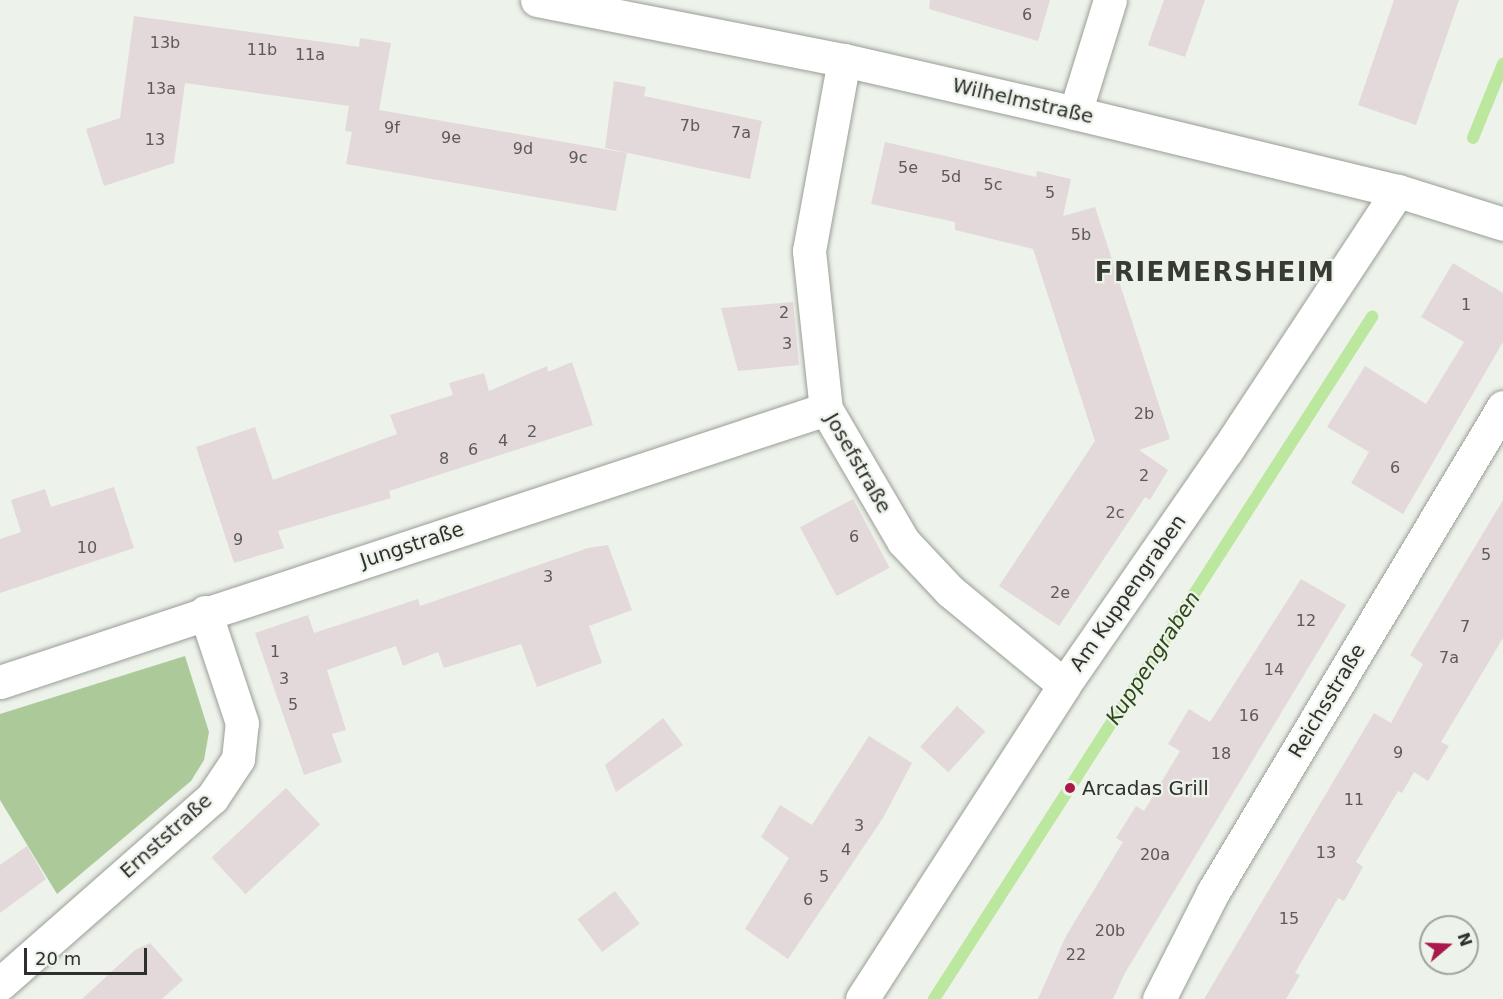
<!DOCTYPE html>
<html>
<head>
<meta charset="utf-8">
<style>
	body { margin:0 }
	#map { position:relative; width:1503px; height:999px; overflow:hidden; background:#edf2ea; font-family:"DejaVu Sans",sans-serif }
	div>[style] { position:absolute }
	.green>* { inset:0; background:#acc999 }
	.stream>* { height:12px; margin:-6px; padding:0 6px; transform-origin:6px; border-radius:6px; background:#bbe79e }
	.building>* { inset:0; background:#e4d9da; transform-origin:0 0 }
	.roads { filter:drop-shadow(0 0 2px #999e96) drop-shadow(0 0 2px #999e96) }
	.street>* { height:33px; margin:-16.5px; padding:0 16.5px; transform-origin:16.5px; border-radius:16.5px; background:#fff }
	.secondary>* { height:33px; margin:-16.5px; padding:0 16.5px; transform-origin:16.5px; border-radius:16.5px; background:#fff }
	.dots>* { width:16px; height:16px; translate:-50% -50%; box-sizing:border-box; border:3px solid #edf2ea; border-radius:50% }
	span { translate:-50% -50%; white-space:nowrap; text-align:center; line-height:1.15; -webkit-text-stroke:4.5px #edf2ea; paint-order:stroke }
	.number-label { font-size:16px; color:#5c5a58 }
	.number-label span { -webkit-text-stroke-width:0 }
	.street-label { font-size:20px; color:#2e302d }
	.poi-label { font-size:20px; color:#2e302d }
	.left { translate:0 -50%; text-align:left }
	.water-label { font-size:21px; color:#2d4817; font-style:italic }
	.district-label { font-size:26px; color:#373b34; font-weight:700; letter-spacing:1.5px }
	.north { position:absolute; left:1419px; top:915px; width:60px; height:60px; box-sizing:border-box; background:#edf2ea; border:2px solid #a1a49e; border-radius:50%; rotate:71deg; font-size:16px; font-weight:700; line-height:24px; text-align:center; color:#2e302d }
	.north::after { content:''; display:block; margin:auto; width:21px; height:27px; background:#ab184b; clip-path:polygon(50% 0,100% 100%,50% 72%,0 100%) }
	.scale { position:absolute; left:24px; top:948px; width:123px; height:27px; box-sizing:border-box; border:3px solid #2e302d; border-top:0; padding-left:8px; font-size:18px; line-height:21px; white-space:nowrap; color:#2e302d; -webkit-text-stroke:4px #edf2ea; paint-order:stroke }
</style>
</head>
<body>
<div id="map">
	<div class="green">
		<div style="clip-path:polygon(185px 656px,209px 732px,204px 760px,191px 781px,57px 894px,0 800px,0 714px)"></div>
	</div>
	<div class="stream">
		<div style="left:1473px;top:138px;width:80px;rotate:-67.9deg"></div>
		<div style="left:934px;top:999px;width:811px;rotate:-57.29deg"></div>
	</div>
	<div class="building">
		<div style="clip-path:polygon(930px 0,1050px 0,1038px 41px,929px 9px)"></div>
		<div style="clip-path:polygon(1164px 0,1205px 0,1185px 57px,1148px 45px)"></div>
		<div style="clip-path:polygon(1394px 0,1459px 0,1416px 125px,1358px 105px)"></div>
		<div style="clip-path:polygon(134px 16px,359px 47px,360px 38px,391px 43px,379px 110px,627px 153px,616px 211px,346px 164px,352px 132px,345px 131px,349px 106px,185px 83px,174px 163px,104px 186px,86px 129px,120px 118px)"></div>
		<div style="clip-path:polygon(614px 81px,646px 87px,644px 96px,762px 121px,750px 179px,605px 148px)"></div>
		<div style="clip-path:polygon(885px 142px,1036px 177px,1037px 171px,1071px 179px,1063px 216px,1095px 207px,1170px 439px,1139px 450px,1168px 470px,1150px 500px,1145px 497px,1059px 626px,999px 586px,1095px 441px,1033px 249px,955px 230px,955px 222px,871px 204px)"></div>
		<div style="clip-path:polygon(1453px 263px,1503px 293px,1503px 342px,1403px 514px,1351px 483px,1369px 452px,1327px 427px,1365px 366px,1426px 404px,1464px 342px,1421px 317px)"></div>
		<div style="clip-path:polygon(793px 302px,799px 365px,738px 371px,721px 308px)"></div>
		<div style="clip-path:polygon(572px 362px,593px 425px,389px 491px,391px 498px,278px 531px,284px 548px,234px 563px,196px 447px,255px 427px,273px 480px,397px 434px,390px 415px,453px 395px,449px 383px,484px 373px,489px 391px,547px 366px,548px 372px)"></div>
		<div style="clip-path:polygon(114px 487px,134px 548px,0 593px,0 539px,21px 532px,11px 500px,45px 489px,51px 507px)"></div>
		<div style="left:853px;top:499px;width:78px;height:60px;rotate:62deg"></div>
		<div style="clip-path:polygon(1503px 500px,1503px 638px,1441px 742px,1449px 746px,1428px 781px,1414px 772px,1402px 793px,1398px 791px,1356px 862px,1363px 867px,1344px 901px,1338px 898px,1295px 973px,1300px 975px,1286px 999px,1204px 999px,1374px 713px,1391px 723px,1423px 664px,1410px 655px)"></div>
		<div style="clip-path:polygon(608px 545px,632px 610px,589px 626px,602px 663px,537px 687px,521px 644px,444px 668px,438px 652px,403px 666px,396px 646px,327px 670px,346px 730px,332px 734px,342px 762px,304px 775px,255px 633px,308px 615px,314px 633px,418px 599px,420px 606px,588px 548px)"></div>
		<div style="clip-path:polygon(1301px 579px,1346px 605px,1125px 973px,1113px 999px,1038px 999px,1066px 936px,1123px 842px,1116px 838px,1136px 806px,1144px 811px,1180px 751px,1168px 744px,1189px 709px,1210px 722px)"></div>
		<div style="left:957px;top:706px;width:38px;height:55px;rotate:42deg"></div>
		<div style="clip-path:polygon(663px 718px,683px 745px,616px 792px,605px 765px)"></div>
		<div style="clip-path:polygon(869px 736px,912px 763px,883px 818px,788px 959px,745px 929px,789px 858px,761px 837px,780px 805px,812px 825px)"></div>
		<div style="left:286px;top:788px;width:50px;height:102px;rotate:47deg"></div>
		<div style="clip-path:polygon(27px 846px,46px 879px,0 913px,0 865px)"></div>
		<div style="left:615px;top:891px;width:41px;height:47px;rotate:53deg"></div>
		<div style="clip-path:polygon(150px 943px,183px 980px,162px 999px,82px 999px,135px 950px)"></div>
	</div>
	<div class="roads">
		<div class="street">
			<div style="left:844px;top:60px;width:194px;rotate:100.4deg"></div>
			<div style="left:809px;top:251px;width:159px;rotate:83.9deg"></div>
			<div style="left:826px;top:409px;width:153px;rotate:59.7deg"></div>
			<div style="left:903px;top:541px;width:69px;rotate:46.8deg"></div>
			<div style="left:950px;top:591px;width:148px;rotate:39.5deg"></div>
			<div style="left:1075px;top:113px;width:118px;rotate:-72.8deg"></div>
			<div style="left:0;top:682px;width:870px;rotate:-18.29deg"></div>
			<div style="left:0;top:984px;width:282px;rotate:-41.3deg"></div>
			<div style="left:212px;top:798px;width:47px;rotate:-56.3deg"></div>
			<div style="left:238px;top:759px;width:36px;rotate:-84deg"></div>
			<div style="left:242px;top:723px;width:117px;rotate:-108.4deg"></div>
			<div style="left:862px;top:999px;width:373px;rotate:-57.2deg"></div>
			<div style="left:1064px;top:685px;width:286px;rotate:-55.3deg"></div>
			<div style="left:1227px;top:450px;width:310px;rotate:-56.6deg"></div>
			<div style="left:1159px;top:999px;width:120px;rotate:-63.2deg"></div>
			<div style="left:1213px;top:892px;width:565px;rotate:-59.12deg"></div>
		</div>
		<div class="secondary">
			<div style="left:537px;top:0;width:313px;rotate:11.1deg"></div>
			<div style="left:844px;top:60px;width:237px;rotate:12.9deg"></div>
			<div style="left:1075px;top:113px;width:332px;rotate:13.6deg"></div>
			<div style="left:1398px;top:191px;width:110px;rotate:17.4deg"></div>
		</div>
	</div>
	<div class="dots">
		<div style="left:1070px;top:788px;background:#ab184b"></div>
	</div>
	<div class="number-label">
		<span style="left:1027px;top:15px">6</span>
		<span style="left:165px;top:43px">13b</span>
		<span style="left:262px;top:50px">11b</span>
		<span style="left:310px;top:55px">11a</span>
		<span style="left:161px;top:89px">13a</span>
		<span style="left:690px;top:126px">7b</span>
		<span style="left:392px;top:128px">9f</span>
		<span style="left:741px;top:133px">7a</span>
		<span style="left:451px;top:138px">9e</span>
		<span style="left:155px;top:140px">13</span>
		<span style="left:523px;top:149px">9d</span>
		<span style="left:578px;top:158px">9c</span>
		<span style="left:908px;top:168px">5e</span>
		<span style="left:951px;top:177px">5d</span>
		<span style="left:993px;top:185px">5c</span>
		<span style="left:1050px;top:193px">5</span>
		<span style="left:1081px;top:235px">5b</span>
		<span style="left:1466px;top:305px">1</span>
		<span style="left:784px;top:313px">2</span>
		<span style="left:787px;top:344px">3</span>
		<span style="left:1144px;top:414px">2b</span>
		<span style="left:532px;top:432px">2</span>
		<span style="left:503px;top:441px">4</span>
		<span style="left:473px;top:450px">6</span>
		<span style="left:444px;top:459px">8</span>
		<span style="left:1395px;top:468px">6</span>
		<span style="left:1144px;top:476px">2</span>
		<span style="left:1115px;top:513px">2c</span>
		<span style="left:854px;top:537px">6</span>
		<span style="left:238px;top:540px">9</span>
		<span style="left:87px;top:548px">10</span>
		<span style="left:1486px;top:555px">5</span>
		<span style="left:548px;top:577px">3</span>
		<span style="left:1060px;top:593px">2e</span>
		<span style="left:1306px;top:621px">12</span>
		<span style="left:1465px;top:627px">7</span>
		<span style="left:275px;top:652px">1</span>
		<span style="left:1449px;top:658px">7a</span>
		<span style="left:1274px;top:670px">14</span>
		<span style="left:284px;top:679px">3</span>
		<span style="left:293px;top:705px">5</span>
		<span style="left:1249px;top:716px">16</span>
		<span style="left:1398px;top:753px">9</span>
		<span style="left:1221px;top:754px">18</span>
		<span style="left:1354px;top:800px">11</span>
		<span style="left:859px;top:826px">3</span>
		<span style="left:846px;top:850px">4</span>
		<span style="left:1326px;top:853px">13</span>
		<span style="left:1155px;top:855px">20a</span>
		<span style="left:824px;top:877px">5</span>
		<span style="left:808px;top:900px">6</span>
		<span style="left:1289px;top:919px">15</span>
		<span style="left:1110px;top:931px">20b</span>
		<span style="left:1076px;top:955px">22</span>
	</div>
	<div class="street-label">
		<span style="left:1023px;top:101px;rotate:13deg">Wilhelmstraße</span>
		<span style="left:858px;top:463px;rotate:60deg">Josefstraße</span>
		<span style="left:412px;top:545px;rotate:-18deg">Jungstraße</span>
		<span style="left:1128px;top:593px;rotate:-55deg">Am Kuppengraben</span>
		<span style="left:1327px;top:701px;rotate:-59deg">Reichsstraße</span>
		<span style="left:166px;top:836px;rotate:-42deg">Ernststraße</span>
	</div>
	<div class="poi-label">
		<span class="left" style="left:1082px;top:788px">Arcadas Grill</span>
	</div>
	<div class="water-label">
		<span style="left:1153px;top:658px;rotate:-57deg">Kuppengraben</span>
	</div>
	<div class="district-label">
		<span style="left:1215px;top:273px">FRIEMERSHEIM</span>
	</div>
	<div class="north">N</div>
	<div class="scale">20 m</div>
</div>
</body>
</html>
